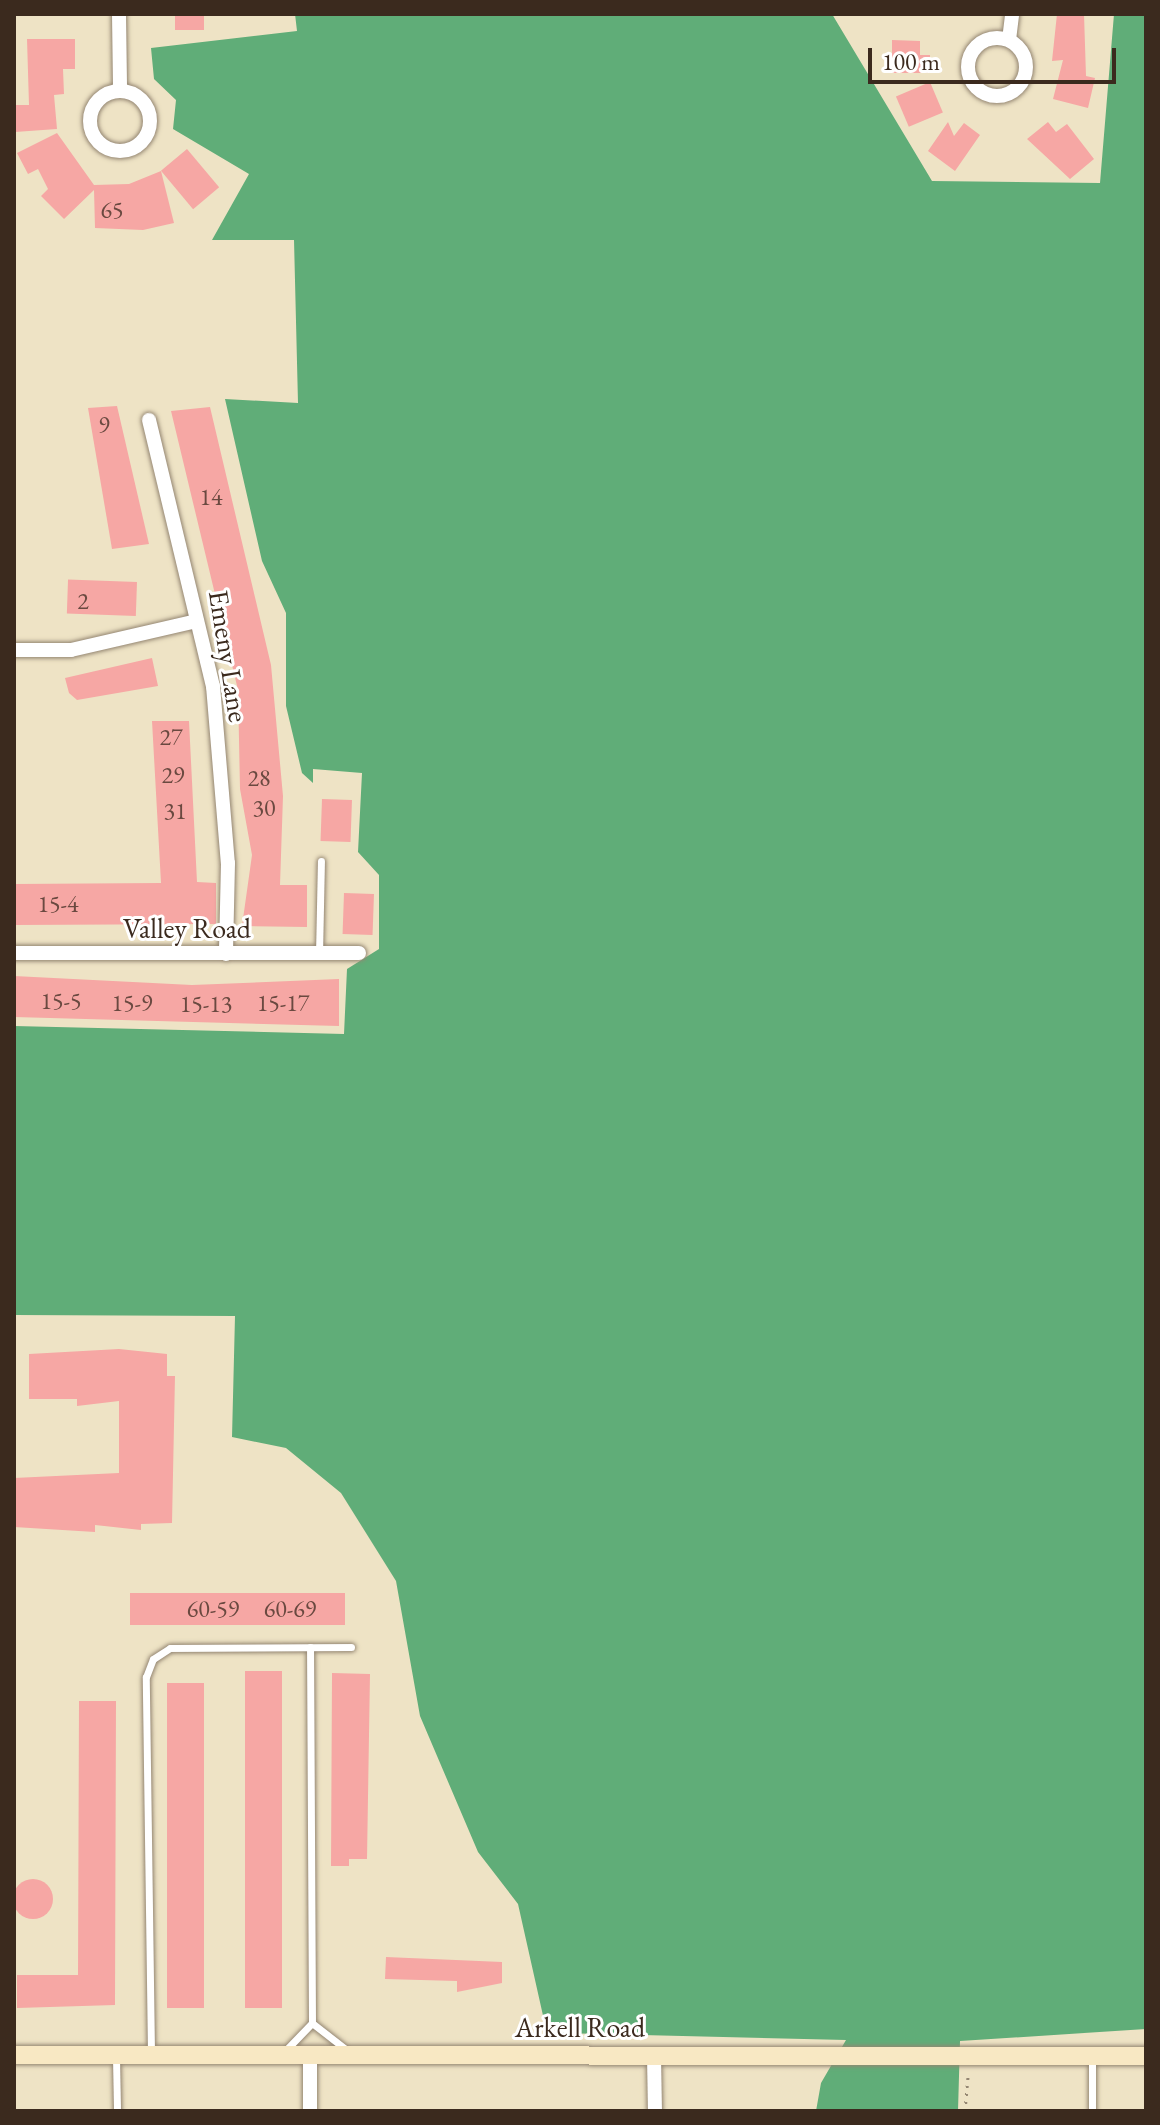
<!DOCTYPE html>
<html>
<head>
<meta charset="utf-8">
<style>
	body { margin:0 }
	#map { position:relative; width:1160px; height:2125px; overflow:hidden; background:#eee3c5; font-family:"EB Garamond",serif }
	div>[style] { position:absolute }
	.forest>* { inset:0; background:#60ad78 }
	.building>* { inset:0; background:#f6a7a4; transform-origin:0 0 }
	.round { border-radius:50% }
	.path>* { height:3px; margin-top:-1.5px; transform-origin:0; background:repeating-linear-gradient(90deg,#948672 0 2px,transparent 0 8px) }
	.roads { filter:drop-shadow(0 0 2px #948672) drop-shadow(0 0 2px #948672) }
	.service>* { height:7px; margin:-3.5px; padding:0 3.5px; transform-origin:3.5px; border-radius:3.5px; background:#fff }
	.minor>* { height:14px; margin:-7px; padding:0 7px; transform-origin:7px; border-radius:7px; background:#fff }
	.minor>.ring { margin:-7px; padding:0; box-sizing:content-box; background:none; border:14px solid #fff; border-radius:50% }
	.secondary>* { height:18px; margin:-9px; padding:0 9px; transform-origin:9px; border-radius:9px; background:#f8e8c3 }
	span { translate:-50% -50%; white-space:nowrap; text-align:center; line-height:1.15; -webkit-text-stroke:6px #fff; paint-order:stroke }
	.number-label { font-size:24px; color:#6a4940 }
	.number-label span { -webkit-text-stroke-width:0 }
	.street-label { font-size:28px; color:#3b2a1e }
	.frame { position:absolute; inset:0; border:16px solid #3b2a1e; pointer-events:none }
	.scale { position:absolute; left:868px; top:48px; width:248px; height:36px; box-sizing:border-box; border:4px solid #3b2a1e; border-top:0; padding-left:10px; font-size:24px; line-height:28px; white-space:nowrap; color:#3b2a1e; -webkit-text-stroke:6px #fff; paint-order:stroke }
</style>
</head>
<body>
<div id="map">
	<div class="forest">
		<div style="clip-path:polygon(295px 14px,832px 14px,932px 181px,1100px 183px,1114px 14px,1146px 14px,1146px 2029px,960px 2041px,958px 2111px,816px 2111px,821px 2083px,846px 2040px,560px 2033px,544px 2020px,518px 1904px,478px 1852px,420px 1716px,396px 1581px,341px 1493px,286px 1448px,232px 1437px,235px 1316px,14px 1315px,14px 1026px,344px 1034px,347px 969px,379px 949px,379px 875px,358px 852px,362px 773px,313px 769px,313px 783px,302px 773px,286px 706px,286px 613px,262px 561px,225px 399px,298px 403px,294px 240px,212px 240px,249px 174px,173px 129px,176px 100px,154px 79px,151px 48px,297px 31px)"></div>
	</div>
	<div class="building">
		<div style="left:175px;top:14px;width:29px;height:16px"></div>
		<div style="clip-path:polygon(1057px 14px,1084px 14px,1086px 76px,1095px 78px,1088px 108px,1053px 99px,1063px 60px,1052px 61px)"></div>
		<div style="clip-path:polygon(27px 39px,75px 39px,75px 69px,63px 69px,64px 94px,54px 95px,57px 129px,15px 132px,14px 105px,29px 105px)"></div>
		<div style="clip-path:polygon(892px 40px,920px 41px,920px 55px,930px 55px,930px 73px,892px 73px)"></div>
		<div style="left:930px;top:82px;width:33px;height:37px;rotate:67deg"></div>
		<div style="clip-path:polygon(948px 122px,954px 136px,964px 123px,980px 135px,955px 171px,928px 151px)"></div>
		<div style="clip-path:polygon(1048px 122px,1056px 132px,1067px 124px,1094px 159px,1070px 179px,1027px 139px)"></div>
		<div style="clip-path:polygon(57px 133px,94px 185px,129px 184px,161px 171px,174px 223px,143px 230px,95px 228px,94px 190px,64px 219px,41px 196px,48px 189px,38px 169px,28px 174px,17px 153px)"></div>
		<div style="left:187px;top:149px;width:50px;height:34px;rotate:50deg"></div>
		<div style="clip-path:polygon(117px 406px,149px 544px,112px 549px,88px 408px)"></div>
		<div style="clip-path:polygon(210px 407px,271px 665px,283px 796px,280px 885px,307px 885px,307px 927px,242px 926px,252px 855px,240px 789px,238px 690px,171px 411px)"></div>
		<div style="left:137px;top:582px;width:34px;height:69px;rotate:92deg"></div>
		<div style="clip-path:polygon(152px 658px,158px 686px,77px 700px,69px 693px,65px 678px)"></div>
		<div style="clip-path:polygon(152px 721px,189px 721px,197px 882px,216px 883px,216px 924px,14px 925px,14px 884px,161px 883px)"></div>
		<div style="left:322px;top:799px;width:30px;height:42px;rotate:2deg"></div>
		<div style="left:344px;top:893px;width:30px;height:41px;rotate:2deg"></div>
		<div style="clip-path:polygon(14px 976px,192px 985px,339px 979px,339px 1026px,14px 1017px)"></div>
		<div style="clip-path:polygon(119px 1349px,167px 1354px,167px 1376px,175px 1376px,172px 1523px,141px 1524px,141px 1530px,95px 1525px,95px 1532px,14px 1527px,14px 1478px,119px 1473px,119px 1401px,77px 1406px,77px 1399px,29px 1399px,29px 1354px)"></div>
		<div style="left:130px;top:1593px;width:215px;height:32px"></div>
		<div style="left:245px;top:1671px;width:37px;height:337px"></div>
		<div style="clip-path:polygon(332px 1673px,370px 1674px,367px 1859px,349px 1859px,349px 1866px,331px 1866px)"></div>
		<div style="left:167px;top:1683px;width:37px;height:325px"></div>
		<div style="clip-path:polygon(79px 1701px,116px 1701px,115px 2005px,17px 2008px,17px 1975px,78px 1975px)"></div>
		<div class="round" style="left:13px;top:1879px;width:40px;height:40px"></div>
		<div style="clip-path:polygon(386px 1957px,502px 1962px,502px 1983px,457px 1992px,457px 1981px,385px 1979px)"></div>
	</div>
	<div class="path">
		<div style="left:965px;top:2111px;width:37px;rotate:-85deg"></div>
	</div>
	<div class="roads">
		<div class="service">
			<div style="left:319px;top:954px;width:93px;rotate:-88.8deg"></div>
			<div style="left:312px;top:2023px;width:46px;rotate:37.9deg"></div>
			<div style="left:151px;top:2053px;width:376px;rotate:-90.8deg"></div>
			<div style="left:146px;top:1677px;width:19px;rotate:-69deg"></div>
			<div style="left:153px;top:1659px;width:20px;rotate:-33deg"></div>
			<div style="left:170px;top:1648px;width:181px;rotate:-0.3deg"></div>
			<div style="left:283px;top:2053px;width:42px;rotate:-46deg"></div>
			<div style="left:312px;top:2023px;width:376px;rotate:-90.3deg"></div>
			<div style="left:116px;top:2057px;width:54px;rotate:88.9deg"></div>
			<div style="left:1092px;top:2111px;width:54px;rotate:-90deg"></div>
		</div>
		<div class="minor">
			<div style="left:119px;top:14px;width:76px;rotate:89.2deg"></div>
			<div class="ring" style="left:968px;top:38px;width:44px;height:44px"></div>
			<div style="left:1009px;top:40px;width:26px;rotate:-83deg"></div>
			<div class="ring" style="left:90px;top:91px;width:46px;height:46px"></div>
			<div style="left:149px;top:420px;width:274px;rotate:76.5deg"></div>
			<div style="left:213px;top:686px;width:178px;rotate:85.2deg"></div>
			<div style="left:228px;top:863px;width:91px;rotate:91.3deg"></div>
			<div style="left:14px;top:650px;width:57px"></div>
			<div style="left:71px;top:650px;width:129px;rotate:-13deg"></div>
			<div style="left:14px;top:953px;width:345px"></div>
			<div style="left:654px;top:2056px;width:55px;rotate:89deg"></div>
			<div style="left:310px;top:2111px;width:56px;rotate:-90deg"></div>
		</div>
		<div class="secondary">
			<div style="left:14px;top:2055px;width:1132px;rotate:0.05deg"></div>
		</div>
	</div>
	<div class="number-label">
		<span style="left:112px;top:210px">65</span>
		<span style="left:104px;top:425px">9</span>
		<span style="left:211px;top:497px">14</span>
		<span style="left:83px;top:601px">2</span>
		<span style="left:171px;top:737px">27</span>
		<span style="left:173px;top:775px">29</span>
		<span style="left:259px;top:778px">28</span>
		<span style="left:264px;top:808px">30</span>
		<span style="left:175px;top:811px">31</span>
		<span style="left:58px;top:904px">15-4</span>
		<span style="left:61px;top:1001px">15-5</span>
		<span style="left:132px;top:1003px">15-9</span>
		<span style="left:283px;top:1003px">15-17</span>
		<span style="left:206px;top:1004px">15-13</span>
		<span style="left:213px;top:1609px">60-59</span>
		<span style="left:290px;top:1609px">60-69</span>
	</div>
	<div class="street-label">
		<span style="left:229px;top:656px;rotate:81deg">Emeny Lane</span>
		<span style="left:187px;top:928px">Valley Road</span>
		<span style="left:580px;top:2027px">Arkell Road</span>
	</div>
	<div class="frame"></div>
	<div class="scale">100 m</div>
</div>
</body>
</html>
